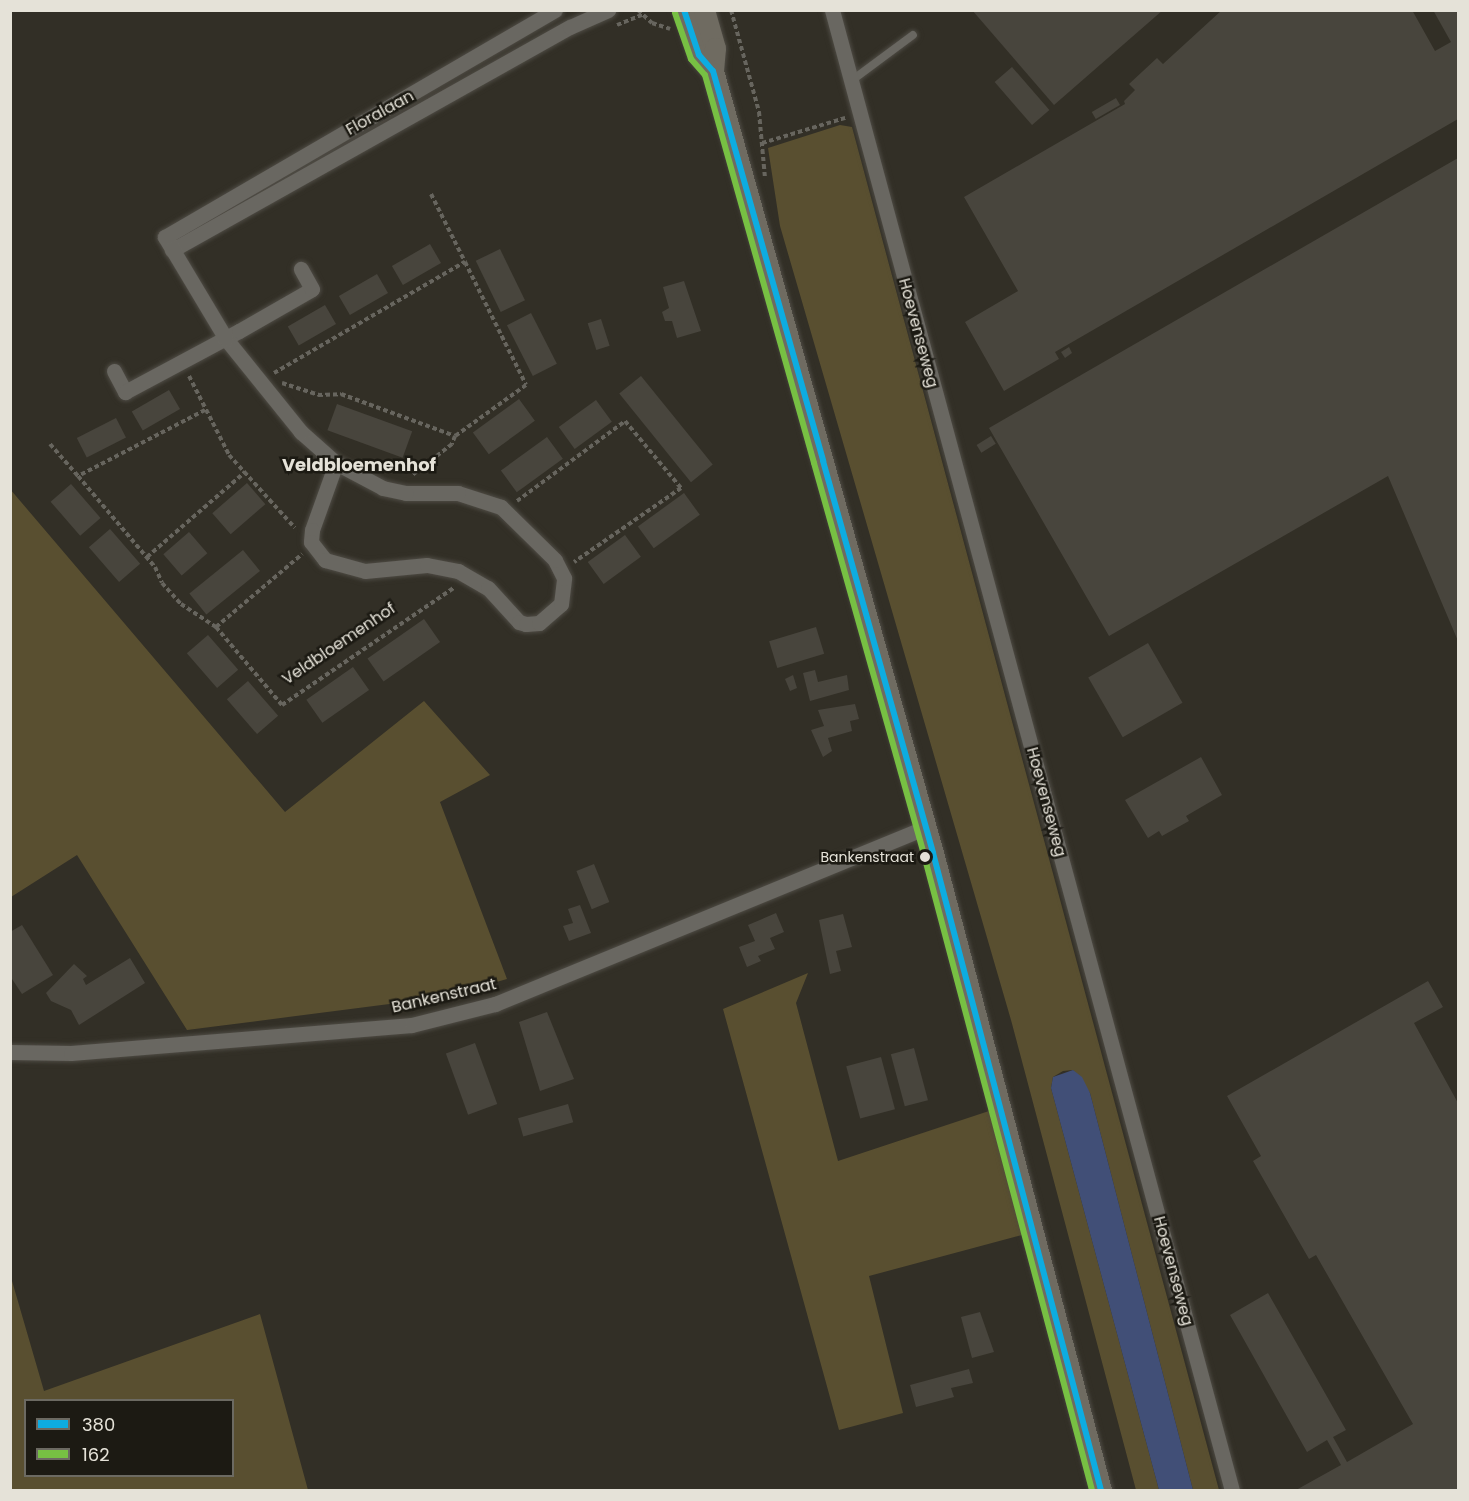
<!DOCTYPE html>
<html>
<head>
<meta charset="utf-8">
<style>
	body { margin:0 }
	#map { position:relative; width:1469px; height:1501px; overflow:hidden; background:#322f26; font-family:Poppins,sans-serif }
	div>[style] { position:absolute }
	.green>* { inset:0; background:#594f30 }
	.water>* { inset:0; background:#414f77 }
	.building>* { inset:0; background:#48453d; transform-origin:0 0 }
	.path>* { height:4px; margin-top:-2px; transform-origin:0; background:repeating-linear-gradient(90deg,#67655e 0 4.5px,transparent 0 7.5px) }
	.roads { filter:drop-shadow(0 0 2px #4e4b44) drop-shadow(0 0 2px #4e4b44) }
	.lane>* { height:8px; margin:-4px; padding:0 4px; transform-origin:4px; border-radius:4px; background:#696761 }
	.street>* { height:15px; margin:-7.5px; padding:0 7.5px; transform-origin:7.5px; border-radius:7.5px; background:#696761 }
	.secondary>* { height:21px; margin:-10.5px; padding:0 10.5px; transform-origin:10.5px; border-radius:10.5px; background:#6f6b61 }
	.bus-1>* { height:6px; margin:-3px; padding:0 3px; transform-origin:3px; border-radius:3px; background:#0dace1 }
	.bus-2>* { height:6px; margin:-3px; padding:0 3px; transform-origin:3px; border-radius:3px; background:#77c043 }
	.dots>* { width:16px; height:16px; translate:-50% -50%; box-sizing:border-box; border:3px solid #1c1a13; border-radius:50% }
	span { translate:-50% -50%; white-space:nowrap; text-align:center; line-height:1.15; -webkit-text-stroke:5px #1c1a13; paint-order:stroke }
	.bus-label { font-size:14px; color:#e5e2d8 }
	.right { translate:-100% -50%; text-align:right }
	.street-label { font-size:16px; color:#e5e2d8 }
	.neighbourhood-label { font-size:18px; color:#e5e2d8; font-weight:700 }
	.frame { position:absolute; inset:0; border:12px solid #e5e2d8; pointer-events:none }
	.legend { position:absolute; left:24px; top:1399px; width:210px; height:78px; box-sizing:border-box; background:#1c1a13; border:2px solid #6c6a62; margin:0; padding:8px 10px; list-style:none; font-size:18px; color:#e5e2d8 }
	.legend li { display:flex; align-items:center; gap:12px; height:30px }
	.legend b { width:30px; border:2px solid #6c6a62 }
</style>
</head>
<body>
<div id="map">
	<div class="green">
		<div style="clip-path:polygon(840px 125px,852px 127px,1219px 1490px,1193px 1490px,1090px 1093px,1073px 1070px,1063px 1071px,1053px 1077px,1051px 1088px,1159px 1490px,1136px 1490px,1011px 1020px,780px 226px,768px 148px)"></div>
		<div style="clip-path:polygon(10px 489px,285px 812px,424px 701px,490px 775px,440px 802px,507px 979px,444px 997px,187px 1030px,77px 855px,11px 897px)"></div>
		<div style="clip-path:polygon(808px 973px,796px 1003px,838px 1161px,989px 1111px,1022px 1235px,869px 1276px,903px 1413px,839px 1430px,723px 1009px)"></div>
		<div style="clip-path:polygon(evenodd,10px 1274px,44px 1391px,260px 1314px,308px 1490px,11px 1490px,10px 1274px,26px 1400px,232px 1400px,232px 1476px,26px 1476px,26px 1400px)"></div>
	</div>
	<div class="water">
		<div style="clip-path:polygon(1073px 1070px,1082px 1077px,1090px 1093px,1193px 1490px,1159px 1490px,1051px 1088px,1053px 1077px)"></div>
	</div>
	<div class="building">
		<div style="clip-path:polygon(972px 10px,1163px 10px,1054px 105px)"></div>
		<div style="clip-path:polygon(1222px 10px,1412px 10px,1435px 51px,1451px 42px,1433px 10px,1458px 10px,1458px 119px,1055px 352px,1059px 359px,1004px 391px,965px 322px,1018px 291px,964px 197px,1125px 104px,1124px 101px,1135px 90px,1129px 84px,1157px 58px,1163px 64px)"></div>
		<div style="left:1012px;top:67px;width:57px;height:23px;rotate:49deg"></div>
		<div style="left:1116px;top:98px;width:8px;height:28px;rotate:60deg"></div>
		<div style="clip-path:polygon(1458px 158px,1458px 641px,1388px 476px,1109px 636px,989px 428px)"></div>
		<div style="left:430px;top:244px;width:22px;height:44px;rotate:60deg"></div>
		<div style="left:500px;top:249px;width:57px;height:27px;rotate:64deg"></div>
		<div style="left:377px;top:274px;width:22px;height:44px;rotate:60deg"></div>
		<div style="clip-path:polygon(684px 281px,701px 331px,677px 338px,672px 321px,665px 321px,662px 312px,669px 308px,663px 287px)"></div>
		<div style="left:325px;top:305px;width:22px;height:43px;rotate:60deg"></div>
		<div style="left:531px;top:313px;width:57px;height:27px;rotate:63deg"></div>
		<div style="left:601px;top:319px;width:28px;height:14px;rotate:72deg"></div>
		<div style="clip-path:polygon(1069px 347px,1072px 353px,1065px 358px,1061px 352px)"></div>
		<div style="left:641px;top:376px;width:114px;height:28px;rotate:51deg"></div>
		<div style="left:169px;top:390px;width:22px;height:43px;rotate:60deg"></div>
		<div style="left:519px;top:399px;width:27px;height:57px;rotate:54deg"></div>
		<div style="left:596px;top:400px;width:27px;height:46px;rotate:54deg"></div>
		<div style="left:337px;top:404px;width:80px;height:28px;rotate:20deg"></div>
		<div style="left:116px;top:418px;width:22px;height:44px;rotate:63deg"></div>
		<div style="left:991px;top:436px;width:9px;height:17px;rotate:58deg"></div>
		<div style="left:547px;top:437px;width:27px;height:57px;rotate:54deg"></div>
		<div style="left:247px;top:483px;width:28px;height:46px;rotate:49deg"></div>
		<div style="left:71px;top:484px;width:45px;height:27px;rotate:49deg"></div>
		<div style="left:684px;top:493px;width:27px;height:57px;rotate:54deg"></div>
		<div style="left:110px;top:529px;width:46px;height:28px;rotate:49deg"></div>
		<div style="left:189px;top:532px;width:28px;height:34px;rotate:49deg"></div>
		<div style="left:625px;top:535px;width:27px;height:46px;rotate:54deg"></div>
		<div style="left:243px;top:550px;width:27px;height:69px;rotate:51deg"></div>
		<div style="left:424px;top:619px;width:28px;height:69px;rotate:55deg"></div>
		<div style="left:816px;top:627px;width:28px;height:49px;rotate:73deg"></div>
		<div style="left:208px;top:635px;width:46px;height:28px;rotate:49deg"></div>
		<div style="left:1148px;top:643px;width:69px;height:69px;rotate:60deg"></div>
		<div style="left:353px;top:667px;width:28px;height:57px;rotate:55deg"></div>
		<div style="clip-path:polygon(815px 670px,818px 682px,847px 675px,849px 690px,810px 701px,803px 673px)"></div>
		<div style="clip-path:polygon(793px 675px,797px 688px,790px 691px,785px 679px)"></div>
		<div style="left:248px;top:681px;width:46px;height:28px;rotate:49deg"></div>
		<div style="clip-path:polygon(855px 704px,859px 719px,850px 721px,852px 731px,828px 738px,832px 751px,823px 757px,811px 730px,824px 726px,818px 710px)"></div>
		<div style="clip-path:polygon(1201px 757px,1222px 795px,1186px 816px,1189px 821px,1162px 836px,1159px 831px,1148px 838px,1125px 800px)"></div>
		<div style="left:594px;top:864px;width:41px;height:19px;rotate:68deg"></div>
		<div style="clip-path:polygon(580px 905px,591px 933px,569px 941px,563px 926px,573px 923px,568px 909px)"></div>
		<div style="clip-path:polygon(776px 913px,784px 932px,770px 938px,775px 949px,758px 956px,761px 961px,747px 967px,739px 947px,755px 941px,748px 925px)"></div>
		<div style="clip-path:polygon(843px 914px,852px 947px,836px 951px,841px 971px,830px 974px,819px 920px)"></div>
		<div style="clip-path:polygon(22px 925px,53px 975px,22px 994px,10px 976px,10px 932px)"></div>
		<div style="clip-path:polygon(130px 958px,145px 983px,79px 1025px,71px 1010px,51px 1001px,46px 993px,74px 964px,87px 976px,83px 979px,86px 985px)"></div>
		<div style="clip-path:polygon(1428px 981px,1443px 1007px,1414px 1023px,1458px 1103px,1458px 1490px,1296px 1490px,1341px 1465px,1327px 1440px,1307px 1452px,1230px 1315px,1268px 1293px,1346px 1430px,1333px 1437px,1347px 1462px,1413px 1424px,1316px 1255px,1309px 1259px,1253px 1161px,1261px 1156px,1227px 1096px)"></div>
		<div style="clip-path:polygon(547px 1012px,574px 1079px,540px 1091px,519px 1022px)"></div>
		<div style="left:475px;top:1043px;width:65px;height:31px;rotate:70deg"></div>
		<div style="left:914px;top:1048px;width:54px;height:24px;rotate:75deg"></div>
		<div style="left:881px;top:1057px;width:54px;height:36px;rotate:75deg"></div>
		<div style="left:568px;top:1104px;width:19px;height:52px;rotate:74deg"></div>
		<div style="clip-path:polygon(980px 1312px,994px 1352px,972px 1358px,961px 1317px)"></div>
		<div style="clip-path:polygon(969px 1369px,973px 1383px,951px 1388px,954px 1397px,916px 1407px,910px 1385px)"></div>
	</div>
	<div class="path">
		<div style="left:638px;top:10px;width:19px;rotate:43deg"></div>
		<div style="left:652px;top:23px;width:19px;rotate:18deg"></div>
		<div style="left:731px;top:10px;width:106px;rotate:74.6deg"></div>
		<div style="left:759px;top:112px;width:66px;rotate:84.8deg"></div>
		<div style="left:617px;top:25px;width:27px;rotate:-22deg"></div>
		<div style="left:762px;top:143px;width:87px;rotate:-16.8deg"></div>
		<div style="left:431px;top:194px;width:76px;rotate:63.4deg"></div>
		<div style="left:274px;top:373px;width:221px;rotate:-30.2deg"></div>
		<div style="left:465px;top:262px;width:137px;rotate:63.6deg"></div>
		<div style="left:526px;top:385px;width:87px;rotate:144.3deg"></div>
		<div style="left:455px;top:436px;width:9px;rotate:111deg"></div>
		<div style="left:452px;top:444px;width:52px;rotate:142deg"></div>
		<div style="left:189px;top:376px;width:89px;rotate:63.1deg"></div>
		<div style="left:229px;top:455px;width:98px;rotate:47.9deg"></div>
		<div style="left:282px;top:383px;width:38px;rotate:18deg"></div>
		<div style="left:318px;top:395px;width:23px;rotate:-2deg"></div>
		<div style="left:341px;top:394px;width:121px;rotate:20.2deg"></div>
		<div style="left:205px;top:410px;width:143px;rotate:152.5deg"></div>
		<div style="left:78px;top:476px;width:119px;rotate:49.8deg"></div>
		<div style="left:155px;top:567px;width:17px;rotate:66deg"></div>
		<div style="left:162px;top:583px;width:28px;rotate:48deg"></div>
		<div style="left:181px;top:604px;width:42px;rotate:33.3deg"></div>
		<div style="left:216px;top:627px;width:102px;rotate:49.8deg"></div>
		<div style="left:282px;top:705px;width:209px;rotate:-34.3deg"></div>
		<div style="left:50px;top:444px;width:43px;rotate:48.8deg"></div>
		<div style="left:517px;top:501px;width:134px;rotate:-36.5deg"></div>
		<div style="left:625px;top:421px;width:87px;rotate:50.1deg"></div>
		<div style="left:681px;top:488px;width:130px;rotate:145.3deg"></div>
		<div style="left:147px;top:557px;width:130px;rotate:-40.9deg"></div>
		<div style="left:216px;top:627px;width:113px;rotate:-40.3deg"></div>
	</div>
	<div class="roads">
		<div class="lane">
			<div style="left:851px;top:81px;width:77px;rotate:-36.6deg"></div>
		</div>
		<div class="street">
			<div style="left:832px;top:10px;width:1533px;rotate:74.88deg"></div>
			<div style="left:172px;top:250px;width:456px;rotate:-29.3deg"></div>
			<div style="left:570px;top:27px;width:42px;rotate:-24.1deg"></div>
			<div style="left:114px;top:371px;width:24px;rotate:62deg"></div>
			<div style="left:125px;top:392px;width:129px;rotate:-28.2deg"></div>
			<div style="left:239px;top:331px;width:84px;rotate:-29.9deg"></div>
			<div style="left:312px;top:289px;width:23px;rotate:-119deg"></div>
			<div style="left:336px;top:463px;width:71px;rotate:109.7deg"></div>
			<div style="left:312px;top:530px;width:12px;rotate:95deg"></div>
			<div style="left:311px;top:542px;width:23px;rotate:52deg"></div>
			<div style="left:325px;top:560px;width:41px;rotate:15.4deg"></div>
			<div style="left:365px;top:571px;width:62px;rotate:-5.5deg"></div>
			<div style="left:427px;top:565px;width:32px;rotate:11deg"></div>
			<div style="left:458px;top:571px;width:34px;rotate:30deg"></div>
			<div style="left:488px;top:588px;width:46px;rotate:47.6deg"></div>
			<div style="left:519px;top:622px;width:7px;rotate:16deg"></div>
			<div style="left:526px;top:624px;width:13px;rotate:-4deg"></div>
			<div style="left:539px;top:623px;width:29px;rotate:-41deg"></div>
			<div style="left:561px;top:604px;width:26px;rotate:-83deg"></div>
			<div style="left:564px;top:578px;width:20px;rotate:-117deg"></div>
			<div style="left:555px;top:560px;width:76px;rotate:-135.5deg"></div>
			<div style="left:501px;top:507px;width:45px;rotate:-162deg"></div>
			<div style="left:458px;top:493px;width:52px;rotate:180deg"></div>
			<div style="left:406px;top:493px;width:24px;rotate:-168deg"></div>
			<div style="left:383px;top:488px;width:53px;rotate:-152deg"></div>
			<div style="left:336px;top:463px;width:47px;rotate:-138.5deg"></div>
			<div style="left:301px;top:432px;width:119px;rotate:-128.9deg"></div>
			<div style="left:226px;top:339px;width:119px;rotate:-120.9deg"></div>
			<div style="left:165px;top:237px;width:451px;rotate:-30.2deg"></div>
			<div style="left:10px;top:1052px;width:61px;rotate:0.9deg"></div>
			<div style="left:71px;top:1053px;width:342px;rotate:-4.7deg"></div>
			<div style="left:412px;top:1025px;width:86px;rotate:-14.2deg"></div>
			<div style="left:495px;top:1004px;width:465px;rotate:-22.3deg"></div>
		</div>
		<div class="secondary">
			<div style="left:684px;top:10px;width:47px;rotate:71.6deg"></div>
			<div style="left:699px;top:55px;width:21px;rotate:49deg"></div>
			<div style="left:704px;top:10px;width:40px;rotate:74deg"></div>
			<div style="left:715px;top:48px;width:23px;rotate:95deg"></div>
			<div style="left:713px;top:71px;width:812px;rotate:74.29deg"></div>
			<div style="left:933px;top:853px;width:659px;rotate:75.23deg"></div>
		</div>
	</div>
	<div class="bus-1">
		<div style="left:684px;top:10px;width:47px;rotate:71.6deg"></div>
		<div style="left:699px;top:55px;width:21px;rotate:49deg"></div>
		<div style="left:713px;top:71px;width:405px;rotate:74.2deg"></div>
		<div style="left:823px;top:461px;width:407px;rotate:74.3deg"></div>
		<div style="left:933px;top:853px;width:659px;rotate:75.23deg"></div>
	</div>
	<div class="bus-2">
		<div style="left:675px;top:13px;width:49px;rotate:70.8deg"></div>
		<div style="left:691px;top:59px;width:21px;rotate:49deg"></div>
		<div style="left:705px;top:75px;width:403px;rotate:74.3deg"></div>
		<div style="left:814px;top:463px;width:407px;rotate:74.3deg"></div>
		<div style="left:924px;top:855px;width:657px;rotate:75.18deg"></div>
	</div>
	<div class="dots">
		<div style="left:925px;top:857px;background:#e5e2d8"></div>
	</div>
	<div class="bus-label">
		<span class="right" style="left:914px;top:857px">Bankenstraat</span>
	</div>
	<div class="street-label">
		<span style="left:380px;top:113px;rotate:-29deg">Floralaan</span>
		<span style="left:918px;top:333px;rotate:75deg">Hoevenseweg</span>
		<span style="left:339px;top:644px;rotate:-34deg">Veldbloemenhof</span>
		<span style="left:1046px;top:802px;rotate:75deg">Hoevenseweg</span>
		<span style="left:444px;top:996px;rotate:-13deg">Bankenstraat</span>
		<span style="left:1173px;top:1271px;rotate:75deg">Hoevenseweg</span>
	</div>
	<div class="neighbourhood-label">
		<span style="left:359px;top:465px">Veldbloemenhof</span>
	</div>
	<div class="frame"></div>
	<ul class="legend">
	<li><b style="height:8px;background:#0dace1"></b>380</li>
	<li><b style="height:8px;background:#77c043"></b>162</li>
	</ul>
</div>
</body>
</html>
